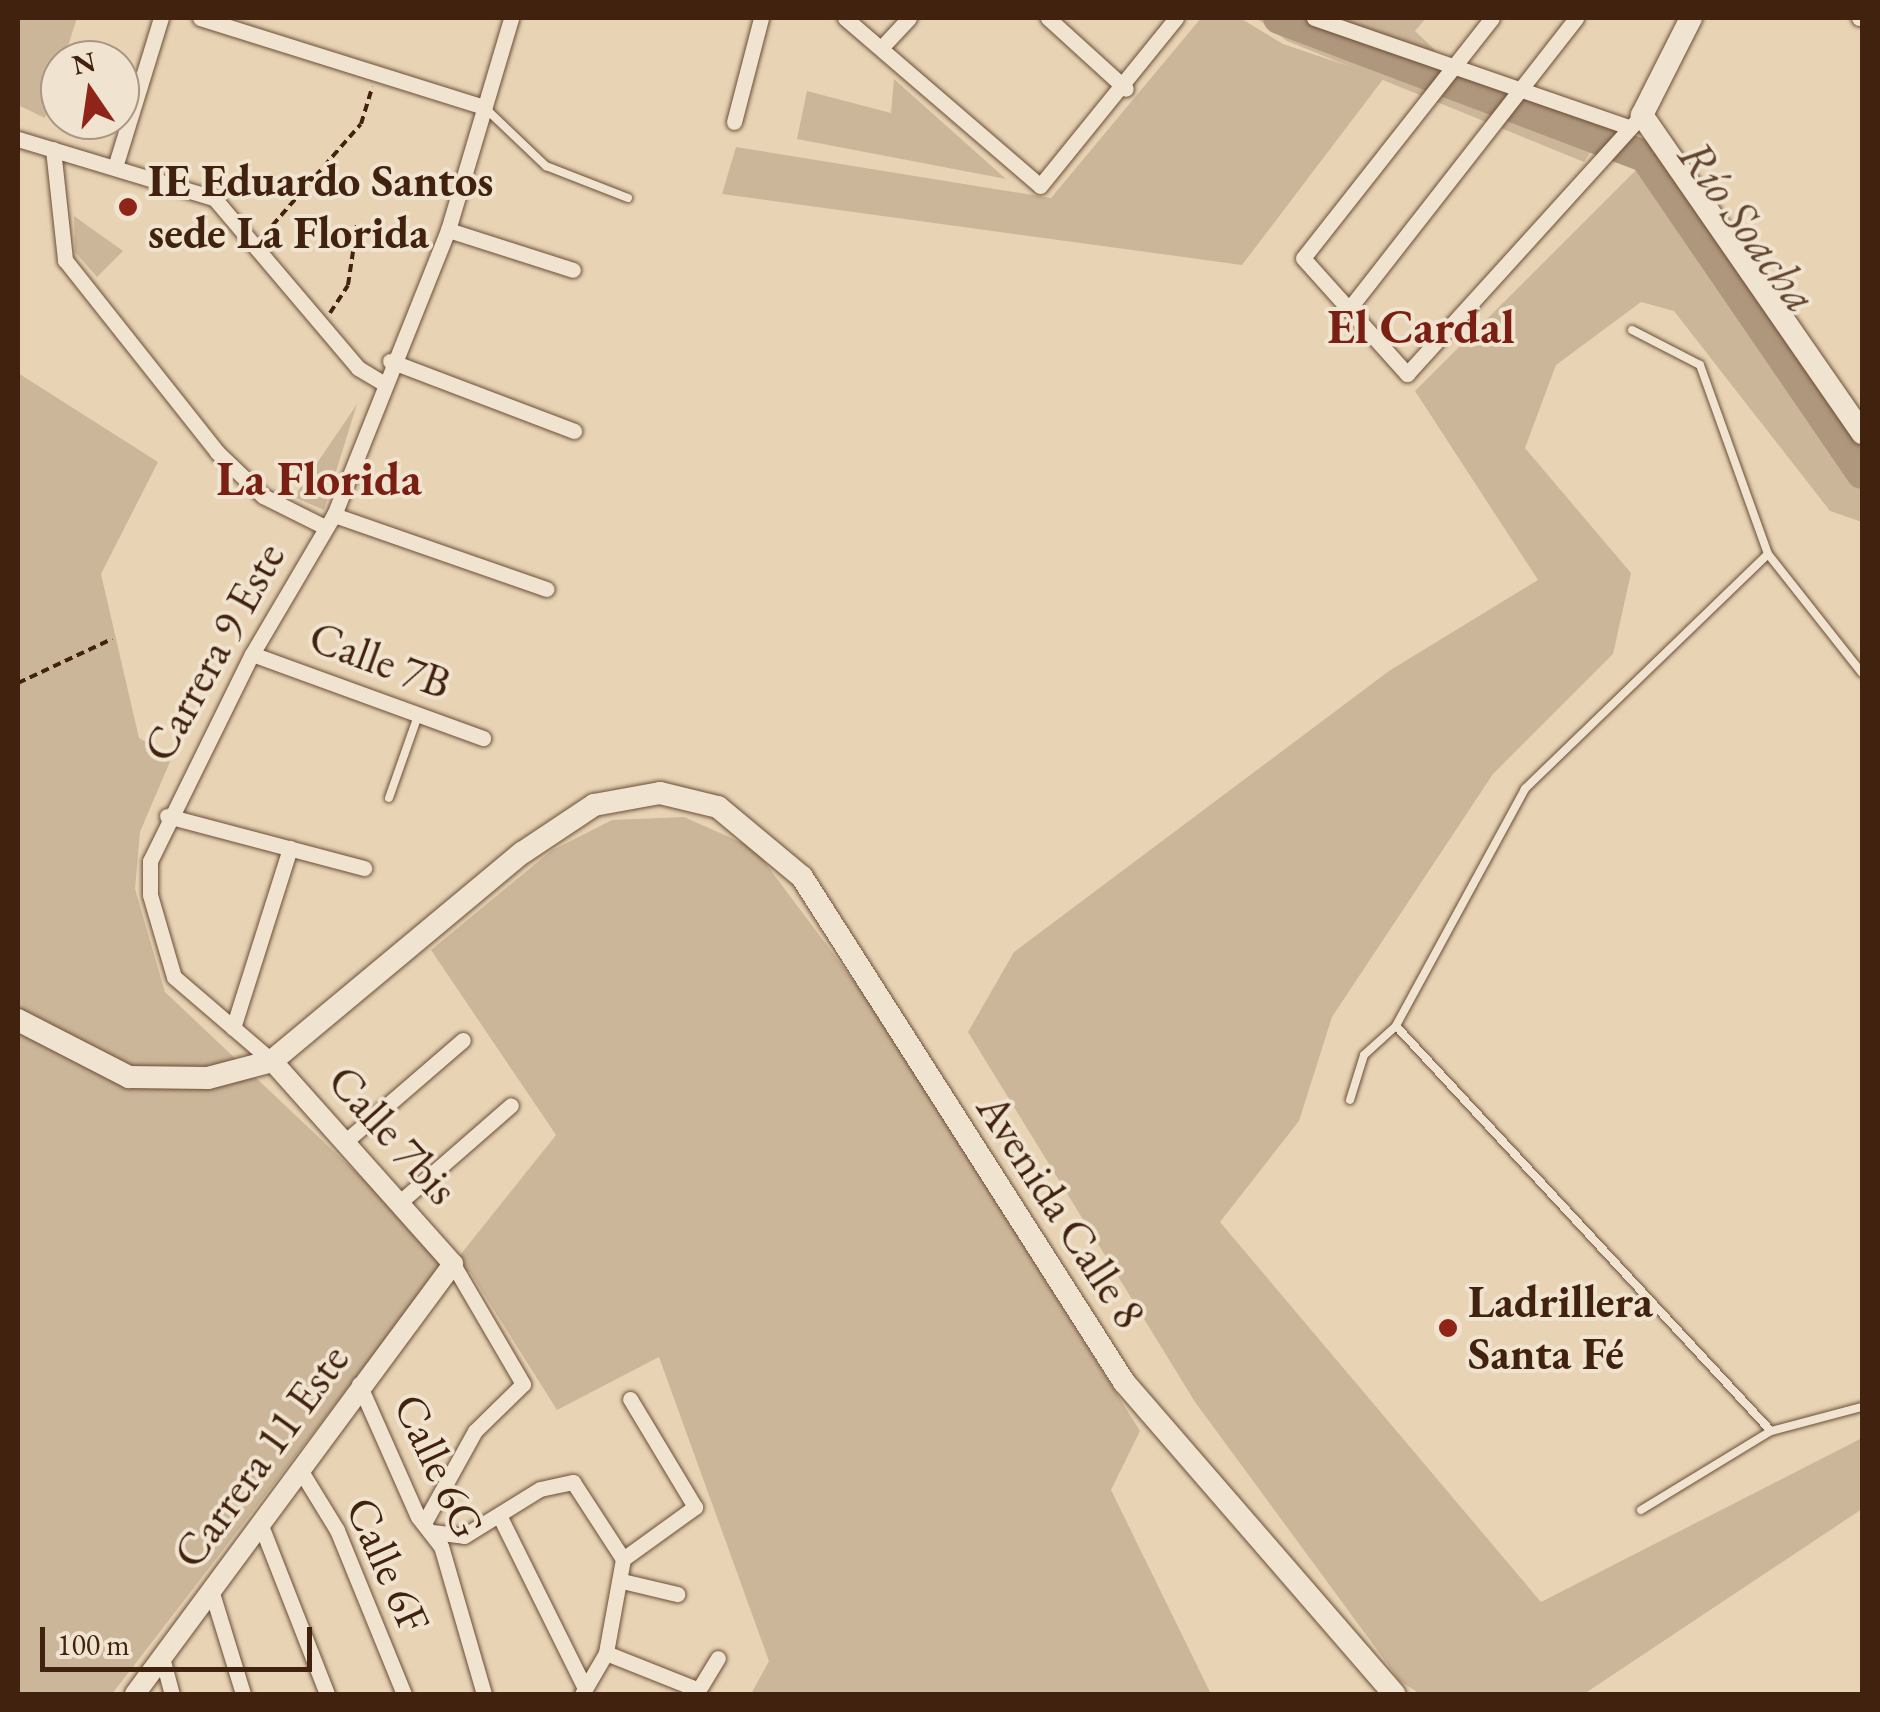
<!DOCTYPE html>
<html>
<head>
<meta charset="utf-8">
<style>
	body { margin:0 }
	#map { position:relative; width:1880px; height:1712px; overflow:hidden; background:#e8d4b5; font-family:"EB Garamond",serif }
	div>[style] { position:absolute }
	.green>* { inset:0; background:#ccb699 }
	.river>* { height:32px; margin:-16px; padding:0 16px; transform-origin:16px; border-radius:16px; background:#af977d }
	.path>* { height:4px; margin-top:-2px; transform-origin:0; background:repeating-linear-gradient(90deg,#41220f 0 8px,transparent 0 13px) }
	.roads { filter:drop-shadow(0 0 2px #6b4e38) drop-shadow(0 0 2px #6b4e38) }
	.service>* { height:8px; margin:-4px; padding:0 4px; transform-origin:4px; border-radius:4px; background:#f0e3cf }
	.minor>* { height:15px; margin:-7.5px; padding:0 7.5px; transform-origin:7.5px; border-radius:7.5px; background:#f0e3cf }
	.tertiary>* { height:20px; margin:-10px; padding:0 10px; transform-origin:10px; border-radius:10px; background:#f0e3cf }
	.secondary>* { height:22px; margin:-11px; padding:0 11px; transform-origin:11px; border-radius:11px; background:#f0e3cf }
	.dots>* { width:28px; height:28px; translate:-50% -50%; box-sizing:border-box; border:5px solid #f0e3cf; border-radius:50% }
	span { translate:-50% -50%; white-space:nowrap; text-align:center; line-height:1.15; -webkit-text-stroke:8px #f0e3cf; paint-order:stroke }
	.poi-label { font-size:45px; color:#41220f; font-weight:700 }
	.left { translate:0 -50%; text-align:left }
	.street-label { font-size:45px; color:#41220f }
	.water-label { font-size:48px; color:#624530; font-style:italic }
	.neighbourhood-label { font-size:48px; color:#7a1f14; font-weight:700 }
	.frame { position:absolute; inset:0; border:20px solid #41220f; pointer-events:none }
	.north { position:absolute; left:40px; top:40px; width:100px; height:100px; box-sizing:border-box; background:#f0e3cf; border:2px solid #aa9682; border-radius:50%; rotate:347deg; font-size:28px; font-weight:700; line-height:40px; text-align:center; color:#41220f }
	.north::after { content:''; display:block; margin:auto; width:35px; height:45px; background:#8f2418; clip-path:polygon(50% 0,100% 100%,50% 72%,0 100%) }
	.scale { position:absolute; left:40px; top:1627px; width:272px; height:45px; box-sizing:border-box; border:5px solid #41220f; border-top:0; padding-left:12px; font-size:30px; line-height:35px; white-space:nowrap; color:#41220f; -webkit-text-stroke:8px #f0e3cf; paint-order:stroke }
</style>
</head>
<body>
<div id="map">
	<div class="green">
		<div style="clip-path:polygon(18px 18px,77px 18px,45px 118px,18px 105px)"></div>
		<div style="clip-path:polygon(1201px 18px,1240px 18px,1283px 44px,1384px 78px,1242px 265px,722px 194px,736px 147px,1051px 198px)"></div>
		<div style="clip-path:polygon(1256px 18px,1299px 18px,1605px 129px,1584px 162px,1287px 41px)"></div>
		<div style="clip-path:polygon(1328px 18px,1426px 18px,1415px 31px,1437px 52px)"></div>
		<div style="clip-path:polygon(894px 79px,1006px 179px,797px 139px,807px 91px,891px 113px)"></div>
		<div style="clip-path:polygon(1639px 167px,1862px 476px,1862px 522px,1830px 511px,1674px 311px,1641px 302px,1556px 365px,1525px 448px,1631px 573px,1613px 654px,1493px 774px,1332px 1017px,1299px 1121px,1220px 1222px,1541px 1602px,1862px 1438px,1862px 1509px,1584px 1694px,1420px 1694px,1400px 1681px,1195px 1402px,968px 1032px,1014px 952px,1389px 671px,1538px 580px,1415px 391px)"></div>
		<div style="clip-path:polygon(74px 216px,123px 251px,97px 277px,75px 252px)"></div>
		<div style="clip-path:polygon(18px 373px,158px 462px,101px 574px,139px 738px,172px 757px,140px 832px,135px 889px,165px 992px,453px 1264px,556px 1135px,431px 950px,551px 851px,612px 820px,684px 817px,754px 848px,880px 1016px,1140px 1431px,1111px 1490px,1211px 1694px,751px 1694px,769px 1661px,659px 1357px,557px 1410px,470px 1272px,441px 1267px,112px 1694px,18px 1694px)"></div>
		<div style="clip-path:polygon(357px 404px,324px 510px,294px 497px)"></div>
	</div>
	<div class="river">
		<div style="left:1279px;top:18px;width:391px;rotate:20.7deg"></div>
		<div style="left:1645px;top:156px;width:384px;rotate:55.6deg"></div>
	</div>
	<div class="path">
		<div style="left:264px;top:235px;width:147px;rotate:-48.9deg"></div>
		<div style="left:361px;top:124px;width:39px;rotate:-73deg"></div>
		<div style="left:330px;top:313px;width:33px;rotate:-57deg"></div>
		<div style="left:348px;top:285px;width:61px;rotate:-81.5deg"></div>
		<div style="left:18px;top:683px;width:104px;rotate:-25.1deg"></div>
	</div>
	<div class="roads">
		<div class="service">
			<div style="left:484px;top:107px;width:86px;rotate:43.6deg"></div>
			<div style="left:546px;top:166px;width:88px;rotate:21.3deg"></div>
			<div style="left:1632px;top:330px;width:76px;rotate:27.2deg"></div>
			<div style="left:1700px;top:365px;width:201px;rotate:70.2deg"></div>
			<div style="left:1862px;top:673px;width:152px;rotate:-128.3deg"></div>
			<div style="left:1768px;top:554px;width:338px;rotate:136deg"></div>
			<div style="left:1525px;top:789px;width:270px;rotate:118.6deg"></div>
			<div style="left:1396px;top:1026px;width:552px;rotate:47.2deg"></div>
			<div style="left:1771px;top:1431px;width:94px;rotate:-14.8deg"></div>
			<div style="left:389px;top:798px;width:90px;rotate:-70.6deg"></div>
			<div style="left:1350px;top:1100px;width:47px;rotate:-72.7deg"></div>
			<div style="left:1364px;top:1055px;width:43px;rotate:-42.2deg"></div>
			<div style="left:1641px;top:1510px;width:152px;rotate:-31.3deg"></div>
		</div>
		<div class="minor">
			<div style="left:200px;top:18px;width:298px;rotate:17.4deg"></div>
			<div style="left:845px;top:18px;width:257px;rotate:40.7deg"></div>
			<div style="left:1040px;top:186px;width:216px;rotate:-51deg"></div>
			<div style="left:1048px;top:18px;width:105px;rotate:42.3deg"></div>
			<div style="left:1314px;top:18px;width:330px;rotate:19.1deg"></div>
			<div style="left:1492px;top:18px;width:305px;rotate:128.2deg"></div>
			<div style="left:1303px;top:258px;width:156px;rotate:48.1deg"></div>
			<div style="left:1407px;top:374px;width:350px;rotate:-47.8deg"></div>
			<div style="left:1859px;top:18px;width:3px"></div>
			<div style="left:881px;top:48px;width:41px;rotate:-47deg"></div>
			<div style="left:734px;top:122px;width:107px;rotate:-75.4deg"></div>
			<div style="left:18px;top:139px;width:205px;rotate:16.8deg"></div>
			<div style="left:214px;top:198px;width:223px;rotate:49.7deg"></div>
			<div style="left:358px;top:368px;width:27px;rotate:31deg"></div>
			<div style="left:53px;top:149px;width:112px;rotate:83.8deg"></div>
			<div style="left:65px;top:260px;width:245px;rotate:51.6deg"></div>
			<div style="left:217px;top:452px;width:64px;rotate:43.7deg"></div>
			<div style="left:263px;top:496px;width:69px;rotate:26.6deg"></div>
			<div style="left:116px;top:164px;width:153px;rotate:-72.9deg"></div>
			<div style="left:448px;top:230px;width:131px;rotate:17.7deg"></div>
			<div style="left:1352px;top:305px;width:364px;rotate:-52deg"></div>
			<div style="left:390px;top:361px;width:197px;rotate:20.8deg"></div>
			<div style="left:334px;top:515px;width:225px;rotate:19.2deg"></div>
			<div style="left:252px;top:654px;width:246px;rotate:20deg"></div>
			<div style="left:167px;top:816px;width:204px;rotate:14.8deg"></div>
			<div style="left:233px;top:1028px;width:189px;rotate:-72.4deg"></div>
			<div style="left:272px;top:1061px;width:129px;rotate:-139.4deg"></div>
			<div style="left:174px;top:977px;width:85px;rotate:-106.3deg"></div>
			<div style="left:150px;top:895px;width:34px;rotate:-90deg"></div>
			<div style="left:150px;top:861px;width:231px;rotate:-63.8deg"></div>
			<div style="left:252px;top:654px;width:161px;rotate:-59.5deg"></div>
			<div style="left:334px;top:515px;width:307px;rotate:-68.2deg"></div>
			<div style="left:448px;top:230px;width:221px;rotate:-73.4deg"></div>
			<div style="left:347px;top:1140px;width:153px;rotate:-40.8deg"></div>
			<div style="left:400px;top:1202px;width:147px;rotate:-41.1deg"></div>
			<div style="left:359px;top:1384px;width:145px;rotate:66.1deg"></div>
			<div style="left:418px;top:1517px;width:37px;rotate:52deg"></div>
			<div style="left:441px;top:1546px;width:154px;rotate:73.8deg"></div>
			<div style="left:299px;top:1468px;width:73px;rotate:58.5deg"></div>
			<div style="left:337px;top:1530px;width:177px;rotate:67.8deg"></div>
			<div style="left:499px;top:1515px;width:193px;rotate:63.6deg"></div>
			<div style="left:260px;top:1523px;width:184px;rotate:68.6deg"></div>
			<div style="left:424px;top:1523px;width:105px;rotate:-61deg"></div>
			<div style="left:475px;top:1431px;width:67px;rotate:-44.4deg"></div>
			<div style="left:523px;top:1384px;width:139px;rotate:-120.3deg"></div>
			<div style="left:432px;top:1532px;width:32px;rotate:7deg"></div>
			<div style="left:464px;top:1536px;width:89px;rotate:-31.7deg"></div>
			<div style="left:540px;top:1489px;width:34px;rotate:-12deg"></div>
			<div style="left:573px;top:1482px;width:92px;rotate:57deg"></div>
			<div style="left:623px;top:1559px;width:96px;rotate:100.3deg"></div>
			<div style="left:606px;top:1653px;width:48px;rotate:120.3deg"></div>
			<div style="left:623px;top:1559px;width:89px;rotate:-35.8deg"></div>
			<div style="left:695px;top:1507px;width:126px;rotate:-121deg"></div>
			<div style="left:622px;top:1581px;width:57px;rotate:13.3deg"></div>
			<div style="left:212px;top:1593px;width:106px;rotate:72.9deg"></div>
			<div style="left:606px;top:1653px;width:100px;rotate:21.7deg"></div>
			<div style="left:163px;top:1661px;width:34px;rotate:75deg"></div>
			<div style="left:696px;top:1694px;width:42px;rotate:-58.6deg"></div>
		</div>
		<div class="tertiary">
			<div style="left:135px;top:1694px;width:535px;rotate:-53.52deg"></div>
			<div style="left:453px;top:1264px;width:272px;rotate:-131.7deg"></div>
		</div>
		<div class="secondary">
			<div style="left:1691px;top:18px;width:109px;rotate:116.8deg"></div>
			<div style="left:1642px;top:115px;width:387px;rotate:55.3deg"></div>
			<div style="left:18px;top:1020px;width:125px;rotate:27.2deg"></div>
			<div style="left:129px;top:1077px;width:79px;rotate:0.7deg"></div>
			<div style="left:208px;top:1078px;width:66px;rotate:-14.9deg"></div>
			<div style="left:272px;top:1061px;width:325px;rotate:-39.8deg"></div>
			<div style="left:522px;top:853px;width:87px;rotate:-33.7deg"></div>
			<div style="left:594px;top:805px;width:67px;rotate:-10.3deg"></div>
			<div style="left:660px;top:793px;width:60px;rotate:13.6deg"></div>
			<div style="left:718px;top:807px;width:109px;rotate:39.8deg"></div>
			<div style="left:802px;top:877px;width:599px;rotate:57.48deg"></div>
			<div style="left:1124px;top:1382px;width:413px;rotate:49.1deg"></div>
		</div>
	</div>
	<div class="dots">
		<div style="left:128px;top:207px;background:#8f2418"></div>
		<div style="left:1448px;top:1328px;background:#8f2418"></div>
	</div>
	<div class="poi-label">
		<span class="left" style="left:148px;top:207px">IE Eduardo Santos<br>sede La Florida</span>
		<span class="left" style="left:1468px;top:1328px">Ladrillera<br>Santa Fé</span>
	</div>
	<div class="street-label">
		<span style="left:214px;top:652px;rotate:-61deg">Carrera 9 Este</span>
		<span style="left:380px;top:660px;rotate:20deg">Calle 7B</span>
		<span style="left:393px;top:1135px;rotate:48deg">Calle 7bis</span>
		<span style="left:1061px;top:1211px;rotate:57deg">Avenida Calle 8</span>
		<span style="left:261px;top:1456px;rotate:-54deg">Carrera 11 Este</span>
		<span style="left:439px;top:1466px;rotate:65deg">Calle 6G</span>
		<span style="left:388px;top:1565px;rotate:66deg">Calle 6F</span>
	</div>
	<div class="water-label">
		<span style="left:1748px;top:226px;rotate:54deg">Río Soacha</span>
	</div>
	<div class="neighbourhood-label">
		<span style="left:1421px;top:327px">El Cardal</span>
		<span style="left:319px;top:479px">La Florida</span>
	</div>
	<div class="frame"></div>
	<div class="north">N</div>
	<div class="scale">100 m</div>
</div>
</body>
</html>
